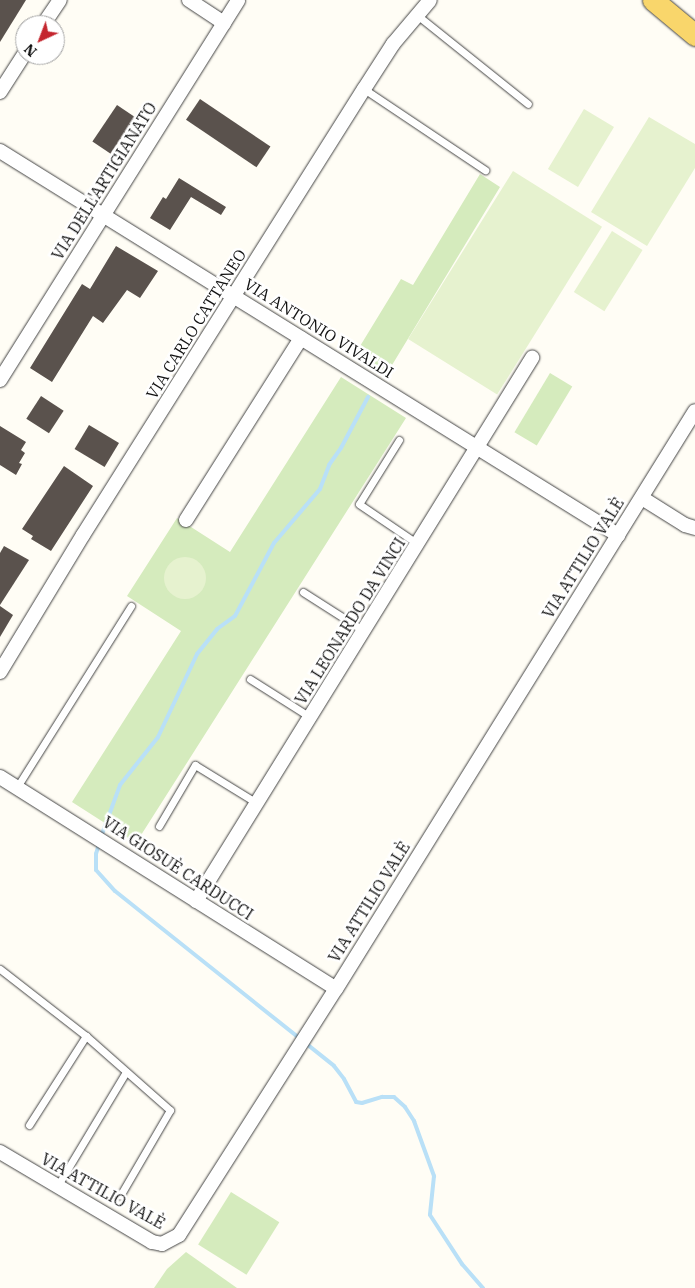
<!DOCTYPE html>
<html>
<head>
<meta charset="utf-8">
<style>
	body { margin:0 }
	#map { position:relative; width:695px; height:1288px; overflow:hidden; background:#fffdf5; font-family:"IBM Plex Serif",serif }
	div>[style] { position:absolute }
	.green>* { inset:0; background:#d5ebbd; transform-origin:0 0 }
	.pitch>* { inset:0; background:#e6f2cf; transform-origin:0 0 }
	.round { border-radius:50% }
	.stream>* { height:4px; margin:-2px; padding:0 2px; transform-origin:2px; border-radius:2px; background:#b9e0f7 }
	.building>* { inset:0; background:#5a524d; transform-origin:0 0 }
	.roads { filter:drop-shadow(0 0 1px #444) drop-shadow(0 0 1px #444) }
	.service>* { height:7px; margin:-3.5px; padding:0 3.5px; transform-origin:3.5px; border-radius:3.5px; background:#fff }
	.minor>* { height:14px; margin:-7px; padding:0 7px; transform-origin:7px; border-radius:7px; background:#fff }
	.primary>* { height:21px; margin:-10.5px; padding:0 10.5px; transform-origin:10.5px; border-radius:10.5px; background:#f9d66b }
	span { translate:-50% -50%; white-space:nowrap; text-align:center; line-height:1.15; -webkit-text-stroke:5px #fff; paint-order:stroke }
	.street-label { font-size:16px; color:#111 }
	.north { position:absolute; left:15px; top:15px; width:50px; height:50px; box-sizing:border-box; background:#fff; border:1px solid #a0a0a0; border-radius:50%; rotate:223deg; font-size:14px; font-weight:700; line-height:20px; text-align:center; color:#111 }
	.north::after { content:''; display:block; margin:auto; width:18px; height:22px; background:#c4262e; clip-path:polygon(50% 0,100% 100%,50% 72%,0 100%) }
</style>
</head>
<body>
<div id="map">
	<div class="green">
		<div style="clip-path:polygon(480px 174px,500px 187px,386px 375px,354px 356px,401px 279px,413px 285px)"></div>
		<div style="left:550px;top:373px;width:26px;height:69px;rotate:31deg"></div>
		<div style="clip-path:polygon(341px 377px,406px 418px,136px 843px,72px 802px,181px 631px,127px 596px,177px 518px,230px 552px)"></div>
		<div style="left:231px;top:1192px;width:57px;height:62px;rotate:32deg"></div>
		<div style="clip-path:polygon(186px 1252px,237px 1288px,154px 1288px,167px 1269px)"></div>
	</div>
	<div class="pitch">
		<div style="left:584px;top:109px;width:35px;height:70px;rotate:31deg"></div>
		<div style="clip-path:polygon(649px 117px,695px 144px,695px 168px,647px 246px,591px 212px)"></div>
		<div style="left:513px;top:171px;width:105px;height:198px;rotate:32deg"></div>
		<div style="left:612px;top:231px;width:36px;height:72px;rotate:32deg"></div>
		<div class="round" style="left:164px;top:557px;width:42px;height:42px"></div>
	</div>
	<div class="stream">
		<div style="left:101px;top:837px;width:55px;rotate:-69.9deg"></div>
		<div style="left:120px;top:785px;width:61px;rotate:-51.6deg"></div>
		<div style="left:158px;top:737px;width:92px;rotate:-64.8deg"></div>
		<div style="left:197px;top:654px;width:32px;rotate:-51deg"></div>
		<div style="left:217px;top:629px;width:22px;rotate:-36deg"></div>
		<div style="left:235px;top:616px;width:83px;rotate:-61.9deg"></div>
		<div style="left:274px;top:543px;width:71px;rotate:-49.6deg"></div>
		<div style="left:320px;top:489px;width:26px;rotate:-69deg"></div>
		<div style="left:329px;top:465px;width:21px;rotate:-55deg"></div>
		<div style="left:341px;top:448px;width:58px;rotate:-62.1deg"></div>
		<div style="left:99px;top:844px;width:10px;rotate:107deg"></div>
		<div style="left:96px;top:854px;width:16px;rotate:90deg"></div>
		<div style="left:96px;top:870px;width:28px;rotate:48deg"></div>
		<div style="left:115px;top:891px;width:280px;rotate:38.6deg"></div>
		<div style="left:334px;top:1066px;width:16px;rotate:52deg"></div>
		<div style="left:344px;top:1079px;width:26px;rotate:62deg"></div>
		<div style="left:356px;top:1102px;width:6px;rotate:9deg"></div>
		<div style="left:362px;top:1103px;width:21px;rotate:-17deg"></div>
		<div style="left:382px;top:1097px;width:12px"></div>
		<div style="left:394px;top:1097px;width:15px;rotate:42deg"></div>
		<div style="left:405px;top:1107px;width:17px;rotate:57deg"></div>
		<div style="left:414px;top:1121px;width:59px;rotate:70deg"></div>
		<div style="left:434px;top:1176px;width:39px;rotate:96deg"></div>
		<div style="left:430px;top:1215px;width:59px;rotate:56.9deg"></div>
		<div style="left:462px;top:1264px;width:32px;rotate:49deg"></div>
	</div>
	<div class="building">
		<div style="clip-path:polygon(0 0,26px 0,0 42px)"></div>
		<div style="left:200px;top:99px;width:85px;height:25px;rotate:34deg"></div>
		<div style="left:117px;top:105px;width:22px;height:44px;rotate:34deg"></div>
		<div style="clip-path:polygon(179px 178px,226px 207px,221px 215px,191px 197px,170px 230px,150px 218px,163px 197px,166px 199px)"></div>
		<div style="clip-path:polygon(116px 246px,158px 271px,140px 298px,127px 290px,103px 323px,93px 316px,52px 382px,30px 368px,82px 284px,90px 289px)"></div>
		<div style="left:41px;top:396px;width:27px;height:27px;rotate:33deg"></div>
		<div style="left:89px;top:425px;width:35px;height:28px;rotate:31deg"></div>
		<div style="clip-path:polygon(0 426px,26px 442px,21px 450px,25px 453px,19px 463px,22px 464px,16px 475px,0 465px)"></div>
		<div style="clip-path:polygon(64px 466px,93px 486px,51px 551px,31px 539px,33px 536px,22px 529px)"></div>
		<div style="clip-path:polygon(4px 546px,29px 560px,0 605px,0 553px)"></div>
		<div style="clip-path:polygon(0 606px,13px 615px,0 637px)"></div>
	</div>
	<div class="roads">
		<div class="service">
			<div style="left:417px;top:15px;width:142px;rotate:38.7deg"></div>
			<div style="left:364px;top:89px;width:146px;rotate:33.8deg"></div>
			<div style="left:399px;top:440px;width:75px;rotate:122deg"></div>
			<div style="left:359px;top:504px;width:71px;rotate:34.1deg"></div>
			<div style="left:303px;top:592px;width:72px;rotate:32.6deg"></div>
			<div style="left:250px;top:679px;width:71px;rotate:32.3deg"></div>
			<div style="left:17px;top:787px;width:214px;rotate:-57.8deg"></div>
			<div style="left:159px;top:826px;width:71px;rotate:-59.5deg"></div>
			<div style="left:195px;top:765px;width:73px;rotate:31.5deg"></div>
			<div style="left:0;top:969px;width:109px;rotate:37.9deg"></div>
			<div style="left:86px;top:1036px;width:112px;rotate:41.4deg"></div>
			<div style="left:170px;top:1110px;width:99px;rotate:120.2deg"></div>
			<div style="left:29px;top:1125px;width:106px;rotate:-57.4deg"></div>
			<div style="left:58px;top:1185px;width:132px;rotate:-59deg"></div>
		</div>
		<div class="minor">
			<div style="left:189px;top:0;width:42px;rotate:33.3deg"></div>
			<div style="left:43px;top:25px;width:30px;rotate:-56deg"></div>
			<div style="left:0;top:92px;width:46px;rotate:-57.3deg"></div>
			<div style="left:0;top:151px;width:728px;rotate:31.86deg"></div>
			<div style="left:0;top:380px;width:448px;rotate:-57.9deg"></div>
			<div style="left:642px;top:498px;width:51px;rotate:32.1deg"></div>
			<div style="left:685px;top:525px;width:10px;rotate:17deg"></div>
			<div style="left:186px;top:520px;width:215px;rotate:-57.7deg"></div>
			<div style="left:0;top:672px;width:160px;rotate:-58.8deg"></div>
			<div style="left:83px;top:535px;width:527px;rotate:-57.79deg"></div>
			<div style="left:364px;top:89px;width:54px;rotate:-57.2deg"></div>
			<div style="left:393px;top:44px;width:57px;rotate:-49.9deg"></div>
			<div style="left:0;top:777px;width:397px;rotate:32.2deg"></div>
			<div style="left:196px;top:901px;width:639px;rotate:-58.25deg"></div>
			<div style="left:0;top:1152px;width:177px;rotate:30.6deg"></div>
			<div style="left:152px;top:1242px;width:10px;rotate:11deg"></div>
			<div style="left:162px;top:1244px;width:19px;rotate:-28deg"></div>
			<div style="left:179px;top:1235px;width:292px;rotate:-57.5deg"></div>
			<div style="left:336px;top:989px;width:680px;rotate:-58.16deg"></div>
		</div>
		<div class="primary">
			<div style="left:653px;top:0;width:55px;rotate:39.8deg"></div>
		</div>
	</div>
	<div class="street-label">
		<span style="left:104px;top:181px;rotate:-58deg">VIA DELL'ARTIGIANATO</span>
		<span style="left:196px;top:324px;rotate:-58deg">VIA CARLO CATTANEO</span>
		<span style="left:319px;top:328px;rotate:32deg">VIA ANTONIO VIVALDI</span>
		<span style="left:583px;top:558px;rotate:-58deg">VIA ATTILIO VALÈ</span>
		<span style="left:350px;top:621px;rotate:-58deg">VIA LEONARDO DA VINCI</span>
		<span style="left:178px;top:868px;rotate:33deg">VIA GIOSUÈ CARDUCCI</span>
		<span style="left:369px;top:902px;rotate:-58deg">VIA ATTILIO VALÈ</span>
		<span style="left:103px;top:1191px;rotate:29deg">VIA ATTILIO VALÈ</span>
	</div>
	<div class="north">N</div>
</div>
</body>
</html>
